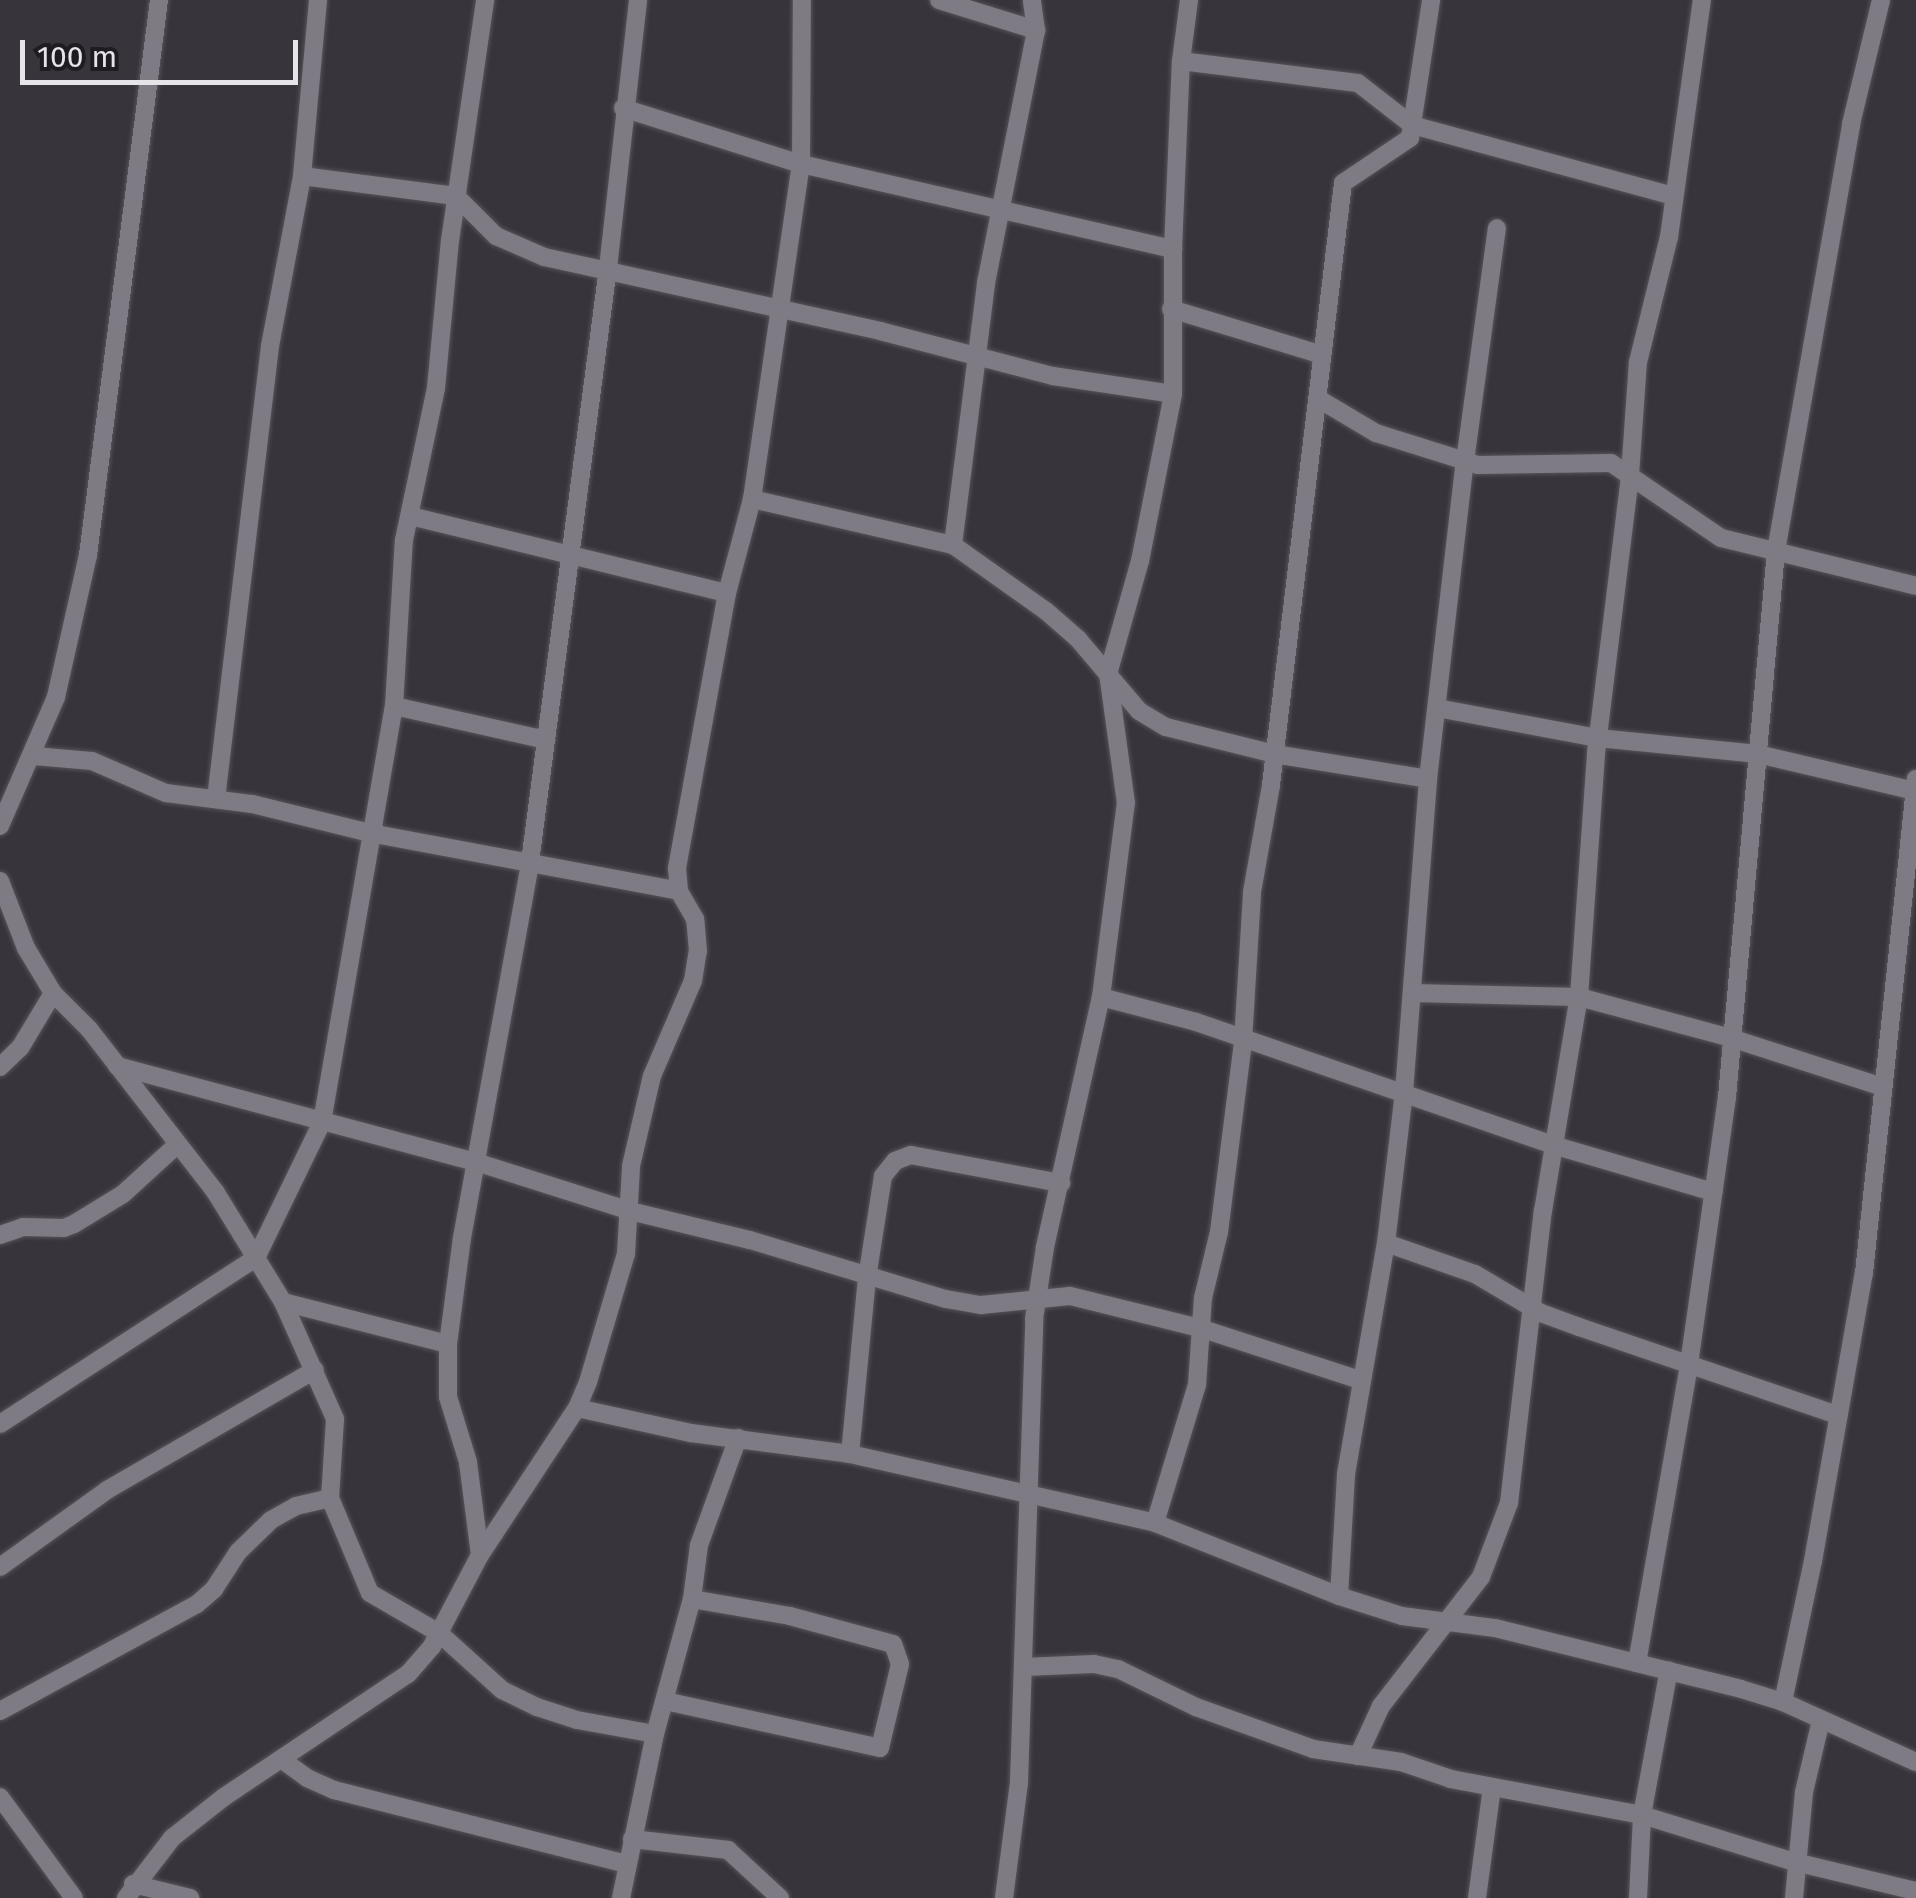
<!DOCTYPE html>
<html>
<head>
<meta charset="utf-8">
<style>
	body { margin:0 }
	#map { position:relative; width:1916px; height:1898px; overflow:hidden; background:#37343c; font-family:"Fira Sans",sans-serif }
	div>[style] { position:absolute }
	.roads { filter:drop-shadow(0 0 2px #57535a) drop-shadow(0 0 2px #57535a) }
	.minor>* { height:18px; margin:-9px; padding:0 9px; transform-origin:9px; border-radius:9px; background:#7f7b84 }
	span { translate:-50% -50%; white-space:nowrap; text-align:center; line-height:1.15; -webkit-text-stroke:8px #1e1c20; paint-order:stroke }
	.scale { position:absolute; left:20px; top:40px; width:278px; height:45px; box-sizing:border-box; border:5px solid #e6e4e9; border-top:0; padding-left:12px; font-size:30px; line-height:35px; white-space:nowrap; color:#e6e4e9; -webkit-text-stroke:8px #1e1c20; paint-order:stroke }
</style>
</head>
<body>
<div id="map">
	<div class="roads">
		<div class="minor">
			<div style="left:939px;top:0;width:102px;rotate:17.2deg"></div>
			<div style="left:1181px;top:61px;width:178px;rotate:7.1deg"></div>
			<div style="left:1358px;top:83px;width:68px;rotate:37.9deg"></div>
			<div style="left:1412px;top:125px;width:271px;rotate:15.2deg"></div>
			<div style="left:623px;top:108px;width:187px;rotate:17.5deg"></div>
			<div style="left:801px;top:164px;width:382px;rotate:12.9deg"></div>
			<div style="left:302px;top:176px;width:155px;rotate:7.4deg"></div>
			<div style="left:456px;top:196px;width:57px;rotate:45deg"></div>
			<div style="left:496px;top:236px;width:52px;rotate:23.6deg"></div>
			<div style="left:544px;top:257px;width:344px;rotate:12.4deg"></div>
			<div style="left:880px;top:331px;width:179px;rotate:14.6deg"></div>
			<div style="left:1053px;top:376px;width:121px;rotate:8.5deg"></div>
			<div style="left:1171px;top:309px;width:155px;rotate:16.9deg"></div>
			<div style="left:1317px;top:398px;width:69px;rotate:30.7deg"></div>
			<div style="left:1376px;top:433px;width:107px;rotate:17.4deg"></div>
			<div style="left:1478px;top:465px;width:133px;rotate:-0.9deg"></div>
			<div style="left:1611px;top:463px;width:133px;rotate:34.3deg"></div>
			<div style="left:1721px;top:538px;width:201px;rotate:13.8deg"></div>
			<div style="left:752px;top:499px;width:206px;rotate:12.9deg"></div>
			<div style="left:953px;top:545px;width:114px;rotate:35.4deg"></div>
			<div style="left:1046px;top:611px;width:43px;rotate:41.2deg"></div>
			<div style="left:1078px;top:639px;width:94px;rotate:49.7deg"></div>
			<div style="left:1139px;top:711px;width:31px;rotate:31deg"></div>
			<div style="left:1166px;top:727px;width:111px;rotate:14deg"></div>
			<div style="left:1274px;top:754px;width:156px;rotate:9.2deg"></div>
			<div style="left:410px;top:516px;width:326px;rotate:13.7deg"></div>
			<div style="left:953px;top:545px;width:264px;rotate:-82.8deg"></div>
			<div style="left:986px;top:283px;width:258px;rotate:-78.8deg"></div>
			<div style="left:1036px;top:30px;width:30px;rotate:-98deg"></div>
			<div style="left:394px;top:706px;width:156px;rotate:12.6deg"></div>
			<div style="left:1437px;top:708px;width:164px;rotate:10.6deg"></div>
			<div style="left:1598px;top:738px;width:161px;rotate:5.7deg"></div>
			<div style="left:1758px;top:754px;width:161px;rotate:13.3deg"></div>
			<div style="left:34px;top:756px;width:58px;rotate:4.9deg"></div>
			<div style="left:92px;top:761px;width:81px;rotate:23.4deg"></div>
			<div style="left:166px;top:793px;width:87px;rotate:7.3deg"></div>
			<div style="left:252px;top:804px;width:122px;rotate:13.8deg"></div>
			<div style="left:370px;top:833px;width:314px;rotate:10.6deg"></div>
			<div style="left:216px;top:799px;width:456px;rotate:-83.2deg"></div>
			<div style="left:270px;top:346px;width:173px;rotate:-79.3deg"></div>
			<div style="left:302px;top:176px;width:177px;rotate:-84.8deg"></div>
			<div style="left:0;top:826px;width:141px;rotate:-66.5deg"></div>
			<div style="left:56px;top:697px;width:146px;rotate:-77.3deg"></div>
			<div style="left:88px;top:555px;width:560px;rotate:-82.71deg"></div>
			<div style="left:0;top:881px;width:72px;rotate:68.8deg"></div>
			<div style="left:26px;top:948px;width:52px;rotate:59deg"></div>
			<div style="left:53px;top:993px;width:51px;rotate:45deg"></div>
			<div style="left:89px;top:1029px;width:207px;rotate:52.2deg"></div>
			<div style="left:216px;top:1193px;width:128px;rotate:58.4deg"></div>
			<div style="left:283px;top:1302px;width:128px;rotate:66deg"></div>
			<div style="left:335px;top:1419px;width:79px;rotate:93.6deg"></div>
			<div style="left:330px;top:1498px;width:103px;rotate:67.2deg"></div>
			<div style="left:370px;top:1593px;width:80px;rotate:30.1deg"></div>
			<div style="left:439px;top:1633px;width:85px;rotate:42.1deg"></div>
			<div style="left:502px;top:1690px;width:39px;rotate:26deg"></div>
			<div style="left:537px;top:1707px;width:42px;rotate:18deg"></div>
			<div style="left:577px;top:1720px;width:79px;rotate:10.2deg"></div>
			<div style="left:1412px;top:993px;width:167px;rotate:1.4deg"></div>
			<div style="left:1579px;top:997px;width:157px;rotate:15.1deg"></div>
			<div style="left:1731px;top:1038px;width:157px;rotate:17.9deg"></div>
			<div style="left:1101px;top:997px;width:196px;rotate:-82.7deg"></div>
			<div style="left:1126px;top:803px;width:130px;rotate:-97.9deg"></div>
			<div style="left:1108px;top:674px;width:117px;rotate:-74.2deg"></div>
			<div style="left:1140px;top:561px;width:170px;rotate:-78.8deg"></div>
			<div style="left:1173px;top:394px;width:145px;rotate:-90deg"></div>
			<div style="left:1173px;top:249px;width:188px;rotate:-87.6deg"></div>
			<div style="left:1181px;top:61px;width:62px;rotate:-82.5deg"></div>
			<div style="left:117px;top:1066px;width:375px;rotate:15deg"></div>
			<div style="left:479px;top:1163px;width:158px;rotate:17.6deg"></div>
			<div style="left:630px;top:1211px;width:123px;rotate:13.6deg"></div>
			<div style="left:750px;top:1240px;width:205px;rotate:16.8deg"></div>
			<div style="left:946px;top:1299px;width:36px;rotate:10deg"></div>
			<div style="left:981px;top:1305px;width:89px;rotate:-5.8deg"></div>
			<div style="left:1070px;top:1296px;width:137px;rotate:13.9deg"></div>
			<div style="left:1203px;top:1329px;width:165px;rotate:18deg"></div>
			<div style="left:0;top:1067px;width:28px;rotate:-44deg"></div>
			<div style="left:20px;top:1048px;width:64px;rotate:-59deg"></div>
			<div style="left:0;top:1235px;width:24px;rotate:-19deg"></div>
			<div style="left:23px;top:1227px;width:41px;rotate:1.4deg"></div>
			<div style="left:64px;top:1228px;width:11px;rotate:-22deg"></div>
			<div style="left:74px;top:1224px;width:57px;rotate:-31.5deg"></div>
			<div style="left:123px;top:1194px;width:74px;rotate:-42.3deg"></div>
			<div style="left:1386px;top:1243px;width:94px;rotate:19.2deg"></div>
			<div style="left:1475px;top:1274px;width:77px;rotate:30.6deg"></div>
			<div style="left:1541px;top:1313px;width:40px;rotate:20.2deg"></div>
			<div style="left:1579px;top:1327px;width:274px;rotate:18.8deg"></div>
			<div style="left:283px;top:1302px;width:170px;rotate:14.3deg"></div>
			<div style="left:577px;top:1408px;width:117px;rotate:12.4deg"></div>
			<div style="left:691px;top:1433px;width:160px;rotate:7.5deg"></div>
			<div style="left:850px;top:1454px;width:313px;rotate:12.7deg"></div>
			<div style="left:1155px;top:1523px;width:198px;rotate:21.6deg"></div>
			<div style="left:1339px;top:1596px;width:66px;rotate:17.6deg"></div>
			<div style="left:1402px;top:1616px;width:94px;rotate:7.4deg"></div>
			<div style="left:1495px;top:1628px;width:253px;rotate:13.9deg"></div>
			<div style="left:1741px;top:1689px;width:44px;rotate:17.2deg"></div>
			<div style="left:1783px;top:1702px;width:146px;rotate:24.3deg"></div>
			<div style="left:0;top:1424px;width:305px;rotate:-33deg"></div>
			<div style="left:256px;top:1258px;width:151px;rotate:-64.1deg"></div>
			<div style="left:322px;top:1122px;width:422px;rotate:-80.2deg"></div>
			<div style="left:394px;top:706px;width:166px;rotate:-86.6deg"></div>
			<div style="left:404px;top:540px;width:155px;rotate:-78.1deg"></div>
			<div style="left:436px;top:388px;width:148px;rotate:-84.6deg"></div>
			<div style="left:450px;top:241px;width:244px;rotate:-81.7deg"></div>
			<div style="left:850px;top:1454px;width:177px;rotate:-84.5deg"></div>
			<div style="left:867px;top:1278px;width:103px;rotate:-81.1deg"></div>
			<div style="left:883px;top:1176px;width:19px;rotate:-51deg"></div>
			<div style="left:895px;top:1161px;width:17px;rotate:-21deg"></div>
			<div style="left:911px;top:1155px;width:153px;rotate:10.6deg"></div>
			<div style="left:1155px;top:1523px;width:144px;rotate:-73.1deg"></div>
			<div style="left:1197px;top:1385px;width:87px;rotate:-86.1deg"></div>
			<div style="left:1203px;top:1298px;width:68px;rotate:-76.4deg"></div>
			<div style="left:1219px;top:1232px;width:193px;rotate:-82.8deg"></div>
			<div style="left:1243px;top:1041px;width:149px;rotate:-86.5deg"></div>
			<div style="left:1252px;top:892px;width:109px;rotate:-79.9deg"></div>
			<div style="left:1271px;top:785px;width:606px;rotate:-83.18deg"></div>
			<div style="left:1343px;top:183px;width:81px;rotate:-33.9deg"></div>
			<div style="left:1410px;top:138px;width:140px;rotate:-81.3deg"></div>
			<div style="left:480px;top:1555px;width:94px;rotate:-97.4deg"></div>
			<div style="left:468px;top:1462px;width:68px;rotate:-107.1deg"></div>
			<div style="left:448px;top:1397px;width:53px;rotate:-90deg"></div>
			<div style="left:448px;top:1344px;width:107px;rotate:-82.5deg"></div>
			<div style="left:462px;top:1238px;width:382px;rotate:-79.7deg"></div>
			<div style="left:530px;top:862px;width:599px;rotate:-82.52deg"></div>
			<div style="left:608px;top:268px;width:270px;rotate:-83.6deg"></div>
			<div style="left:0;top:1567px;width:132px;rotate:-35.7deg"></div>
			<div style="left:107px;top:1490px;width:240px;rotate:-30deg"></div>
			<div style="left:1339px;top:1596px;width:122px;rotate:-86.7deg"></div>
			<div style="left:1346px;top:1474px;width:234px;rotate:-80.2deg"></div>
			<div style="left:1386px;top:1243px;width:152px;rotate:-83.2deg"></div>
			<div style="left:1404px;top:1092px;width:314px;rotate:-85.6deg"></div>
			<div style="left:1428px;top:779px;width:320px;rotate:-83.4deg"></div>
			<div style="left:1465px;top:461px;width:235px;rotate:-82.2deg"></div>
			<div style="left:1637px;top:1663px;width:303px;rotate:-80.1deg"></div>
			<div style="left:1689px;top:1364px;width:270px;rotate:-81.9deg"></div>
			<div style="left:1727px;top:1097px;width:548px;rotate:-84.87deg"></div>
			<div style="left:1776px;top:551px;width:434px;rotate:-80deg"></div>
			<div style="left:1851px;top:124px;width:128px;rotate:-76.4deg"></div>
			<div style="left:1024px;top:1667px;width:70px;rotate:-2.5deg"></div>
			<div style="left:1094px;top:1664px;width:25px;rotate:12deg"></div>
			<div style="left:1118px;top:1669px;width:87px;rotate:26deg"></div>
			<div style="left:1196px;top:1707px;width:124px;rotate:19.7deg"></div>
			<div style="left:1313px;top:1749px;width:89px;rotate:8.4deg"></div>
			<div style="left:1401px;top:1762px;width:53px;rotate:18.8deg"></div>
			<div style="left:1451px;top:1779px;width:194px;rotate:10.7deg"></div>
			<div style="left:1642px;top:1815px;width:160px;rotate:17.1deg"></div>
			<div style="left:1795px;top:1862px;width:124px;rotate:13.5deg"></div>
			<div style="left:665px;top:1701px;width:220px;rotate:12.3deg"></div>
			<div style="left:880px;top:1748px;width:86px;rotate:-76.6deg"></div>
			<div style="left:900px;top:1664px;width:21px;rotate:-109deg"></div>
			<div style="left:893px;top:1644px;width:107px;rotate:-164.8deg"></div>
			<div style="left:790px;top:1616px;width:99px;rotate:-170.2deg"></div>
			<div style="left:1783px;top:1702px;width:144px;rotate:-78deg"></div>
			<div style="left:1813px;top:1561px;width:292px;rotate:-80deg"></div>
			<div style="left:1864px;top:1273px;width:497px;rotate:-84deg"></div>
			<div style="left:0;top:1711px;width:224px;rotate:-28.5deg"></div>
			<div style="left:197px;top:1604px;width:23px;rotate:-41deg"></div>
			<div style="left:214px;top:1589px;width:44px;rotate:-57deg"></div>
			<div style="left:238px;top:1552px;width:46px;rotate:-44.1deg"></div>
			<div style="left:271px;top:1520px;width:29px;rotate:-29deg"></div>
			<div style="left:296px;top:1506px;width:35px;rotate:-13deg"></div>
			<div style="left:1358px;top:1756px;width:55px;rotate:-65.3deg"></div>
			<div style="left:1381px;top:1706px;width:163px;rotate:-52.2deg"></div>
			<div style="left:1481px;top:1577px;width:79px;rotate:-69.3deg"></div>
			<div style="left:1509px;top:1503px;width:294px;rotate:-83.4deg"></div>
			<div style="left:1543px;top:1211px;width:217px;rotate:-80.5deg"></div>
			<div style="left:1579px;top:997px;width:245px;rotate:-86deg"></div>
			<div style="left:1596px;top:753px;width:280px;rotate:-83deg"></div>
			<div style="left:1630px;top:475px;width:113px;rotate:-86deg"></div>
			<div style="left:1638px;top:362px;width:129px;rotate:-76.1deg"></div>
			<div style="left:1669px;top:237px;width:239px;rotate:-82.1deg"></div>
			<div style="left:281px;top:1759px;width:32px;rotate:36deg"></div>
			<div style="left:307px;top:1778px;width:30px;rotate:24deg"></div>
			<div style="left:334px;top:1790px;width:301px;rotate:14.2deg"></div>
			<div style="left:0;top:1797px;width:125px;rotate:53.8deg"></div>
			<div style="left:632px;top:1839px;width:97px;rotate:6.5deg"></div>
			<div style="left:728px;top:1850px;width:71px;rotate:42.7deg"></div>
			<div style="left:133px;top:1884px;width:59px;rotate:13.8deg"></div>
			<div style="left:126px;top:1898px;width:76px;rotate:-52.5deg"></div>
			<div style="left:172px;top:1838px;width:66px;rotate:-38.3deg"></div>
			<div style="left:224px;top:1797px;width:221px;rotate:-33.8deg"></div>
			<div style="left:408px;top:1674px;width:37px;rotate:-49deg"></div>
			<div style="left:432px;top:1646px;width:103px;rotate:-62.2deg"></div>
			<div style="left:480px;top:1555px;width:176px;rotate:-56.6deg"></div>
			<div style="left:577px;top:1408px;width:28px;rotate:-67deg"></div>
			<div style="left:588px;top:1382px;width:134px;rotate:-73.5deg"></div>
			<div style="left:626px;top:1254px;width:88px;rotate:-86.7deg"></div>
			<div style="left:631px;top:1166px;width:92px;rotate:-76.9deg"></div>
			<div style="left:652px;top:1076px;width:103px;rotate:-66.7deg"></div>
			<div style="left:693px;top:981px;width:30px;rotate:-81deg"></div>
			<div style="left:698px;top:951px;width:32px;rotate:-95deg"></div>
			<div style="left:695px;top:919px;width:32px;rotate:-120deg"></div>
			<div style="left:679px;top:891px;width:23px;rotate:-95deg"></div>
			<div style="left:677px;top:868px;width:280px;rotate:-79.7deg"></div>
			<div style="left:727px;top:593px;width:97px;rotate:-75.1deg"></div>
			<div style="left:752px;top:499px;width:339px;rotate:-81.7deg"></div>
			<div style="left:801px;top:164px;width:164px;rotate:-89.7deg"></div>
			<div style="left:621px;top:1898px;width:167px;rotate:-78.3deg"></div>
			<div style="left:655px;top:1734px;width:140px;rotate:-74.7deg"></div>
			<div style="left:692px;top:1599px;width:54px;rotate:-82.6deg"></div>
			<div style="left:699px;top:1545px;width:114px;rotate:-70deg"></div>
			<div style="left:1004px;top:1898px;width:117px;rotate:-82.6deg"></div>
			<div style="left:1019px;top:1782px;width:463px;rotate:-88.1deg"></div>
			<div style="left:1034px;top:1319px;width:73px;rotate:-81.3deg"></div>
			<div style="left:1045px;top:1247px;width:256px;rotate:-77.4deg"></div>
			<div style="left:1101px;top:997px;width:98px;rotate:14.7deg"></div>
			<div style="left:1196px;top:1022px;width:381px;rotate:19deg"></div>
			<div style="left:1556px;top:1146px;width:164px;rotate:16.3deg"></div>
			<div style="left:1477px;top:1898px;width:112px;rotate:-82.3deg"></div>
			<div style="left:1638px;top:1898px;width:83px;rotate:-87.2deg"></div>
			<div style="left:1642px;top:1815px;width:147px;rotate:-79.5deg"></div>
			<div style="left:1794px;top:1898px;width:106px;rotate:-84.6deg"></div>
			<div style="left:1804px;top:1792px;width:74px;rotate:-76.7deg"></div>
		</div>
	</div>
	<div class="scale">100 m</div>
</div>
</body>
</html>
